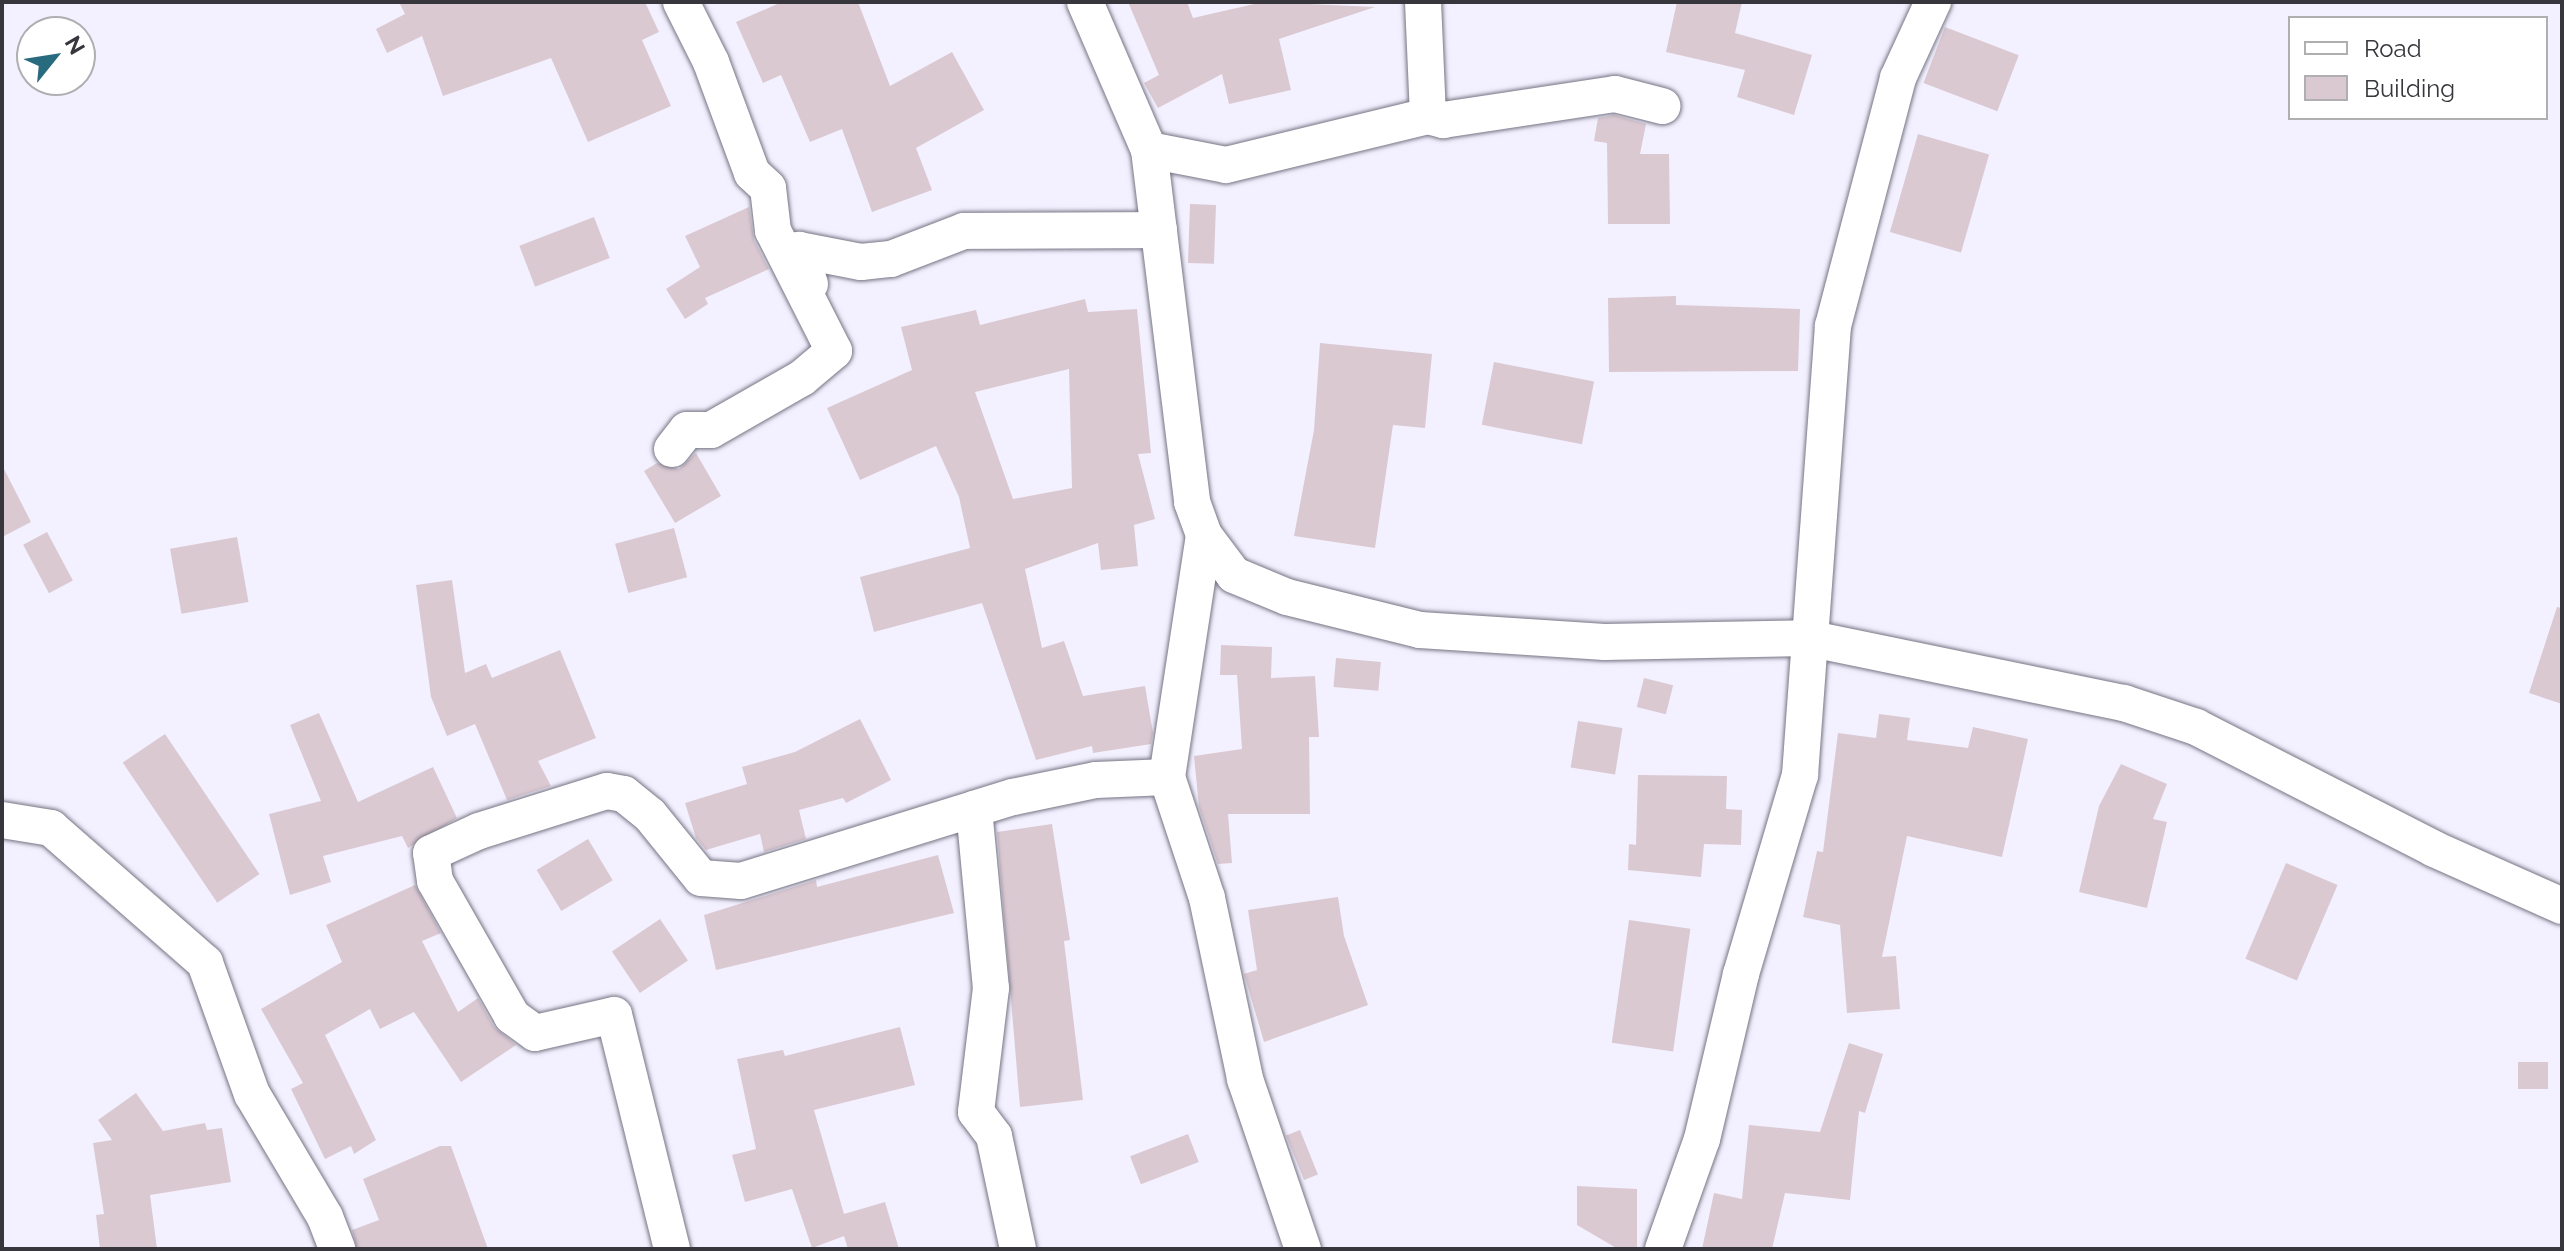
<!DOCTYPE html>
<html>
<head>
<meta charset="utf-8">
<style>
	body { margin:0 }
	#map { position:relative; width:2564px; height:1251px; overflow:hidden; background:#f3f1ff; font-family:Raleway,sans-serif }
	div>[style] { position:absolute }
	.building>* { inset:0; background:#dbc9d2; transform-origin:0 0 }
	.roads { filter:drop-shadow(0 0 2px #767483) drop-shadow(0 0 2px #767483) }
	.minor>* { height:36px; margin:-18px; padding:0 18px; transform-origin:18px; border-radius:18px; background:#fff }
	span { translate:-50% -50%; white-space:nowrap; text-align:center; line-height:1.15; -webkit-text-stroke:7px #fff; paint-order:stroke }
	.frame { position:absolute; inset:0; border:4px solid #36363c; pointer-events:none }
	.legend { position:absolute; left:2288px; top:16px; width:260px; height:104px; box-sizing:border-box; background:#fff; border:2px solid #afafb1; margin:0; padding:10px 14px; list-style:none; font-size:24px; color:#36363c }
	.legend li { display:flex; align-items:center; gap:16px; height:40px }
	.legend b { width:40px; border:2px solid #afafb1 }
	.north { position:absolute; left:16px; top:16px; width:80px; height:80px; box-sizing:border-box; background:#fff; border:2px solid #afafb1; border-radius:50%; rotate:60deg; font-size:22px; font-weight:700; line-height:32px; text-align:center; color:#36363c }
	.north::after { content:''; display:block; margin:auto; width:28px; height:36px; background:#296b7e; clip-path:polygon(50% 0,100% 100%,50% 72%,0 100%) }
</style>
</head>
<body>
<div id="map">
	<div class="building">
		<div style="clip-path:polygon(399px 2px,645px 2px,659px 32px,642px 40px,671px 106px,588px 142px,551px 58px,443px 96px,422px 36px,387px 53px,376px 29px,405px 14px)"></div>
		<div style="clip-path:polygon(782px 2px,858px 2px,890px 86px,952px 52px,984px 110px,916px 148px,932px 190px,872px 212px,842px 129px,810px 142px,781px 75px,763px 83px,736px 22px)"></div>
		<div style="clip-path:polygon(1128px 2px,1187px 2px,1193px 18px,1263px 2px,1375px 7px,1279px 39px,1291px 90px,1229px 104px,1222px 74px,1158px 108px,1144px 83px,1159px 75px)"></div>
		<div style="clip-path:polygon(1677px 2px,1742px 2px,1735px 33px,1812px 55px,1794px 115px,1737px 97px,1745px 70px,1666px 52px)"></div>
		<div style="left:1945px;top:27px;width:79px;height:60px;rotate:21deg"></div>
		<div style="clip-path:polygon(1614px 115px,1646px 124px,1640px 154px,1669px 154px,1670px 224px,1608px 224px,1607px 143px,1594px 141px,1598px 118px)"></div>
		<div style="left:1918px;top:134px;width:74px;height:102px;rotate:16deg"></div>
		<div style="left:1190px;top:204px;width:26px;height:59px;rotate:2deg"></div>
		<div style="clip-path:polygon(749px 207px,754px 240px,769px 269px,705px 298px,708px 304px,685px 319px,666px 289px,700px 267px,685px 236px)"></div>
		<div style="left:594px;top:217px;width:44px;height:80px;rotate:69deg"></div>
		<div style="clip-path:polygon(1676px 296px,1676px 305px,1800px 309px,1798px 371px,1609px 372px,1608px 298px)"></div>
		<div style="clip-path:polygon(evenodd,1085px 299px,1088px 312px,1137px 309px,1151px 453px,1138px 454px,1155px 519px,1134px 525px,1138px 566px,1101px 570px,1098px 543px,1025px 569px,1042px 648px,1064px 641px,1083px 696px,1145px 686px,1153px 733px,1151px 744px,1093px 753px,1092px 746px,1036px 760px,982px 603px,874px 632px,860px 577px,970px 548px,959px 497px,936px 446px,860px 480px,827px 408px,912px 370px,901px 327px,976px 310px,980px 325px,1085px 299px,1069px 369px,1072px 488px,1013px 499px,975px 392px,1069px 369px)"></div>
		<div style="clip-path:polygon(1320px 343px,1432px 354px,1425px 428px,1393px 425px,1375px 548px,1294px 536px,1314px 430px)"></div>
		<div style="left:1494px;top:362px;width:102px;height:64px;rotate:11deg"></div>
		<div style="clip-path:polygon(696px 453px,721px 496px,675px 523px,644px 471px,657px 463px,679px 469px)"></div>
		<div style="clip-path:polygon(2px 465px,31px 522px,2px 537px)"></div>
		<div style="left:674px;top:528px;width:51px;height:61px;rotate:75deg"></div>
		<div style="left:47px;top:532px;width:55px;height:27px;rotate:62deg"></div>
		<div style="left:237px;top:537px;width:66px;height:68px;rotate:80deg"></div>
		<div style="clip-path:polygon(452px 580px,465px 673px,486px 664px,492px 678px,560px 650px,596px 738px,538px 761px,551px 786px,507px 800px,475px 724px,447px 736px,431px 697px,416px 585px)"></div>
		<div style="clip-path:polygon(2557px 607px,2562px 608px,2562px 704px,2529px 693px)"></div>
		<div style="clip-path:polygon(1221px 645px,1272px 647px,1271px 678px,1315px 676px,1319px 737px,1309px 737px,1310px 814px,1228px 814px,1232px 863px,1218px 864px,1199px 807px,1194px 756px,1242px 749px,1237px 675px,1220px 675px)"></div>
		<div style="left:1336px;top:658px;width:45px;height:29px;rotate:5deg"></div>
		<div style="left:1644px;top:678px;width:30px;height:30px;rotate:14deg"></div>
		<div style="clip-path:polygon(319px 713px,358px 802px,433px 767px,457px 818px,408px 848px,402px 836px,323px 856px,331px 882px,290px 895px,269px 814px,321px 801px,290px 725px)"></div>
		<div style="clip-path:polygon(1879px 714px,1910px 718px,1907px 740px,1968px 748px,1973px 727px,2028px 739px,2002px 857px,1907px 836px,1882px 957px,1896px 956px,1900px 1009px,1847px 1013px,1840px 925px,1803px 917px,1817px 851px,1823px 852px,1838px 733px,1876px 738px)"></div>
		<div style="clip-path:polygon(860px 719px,891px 780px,846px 803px,843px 798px,799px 810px,806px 839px,764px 852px,760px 834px,706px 850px,696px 838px,685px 803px,747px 784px,742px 767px,795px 752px)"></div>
		<div style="left:1578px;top:721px;width:45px;height:47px;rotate:9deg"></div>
		<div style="left:165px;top:734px;width:169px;height:51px;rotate:56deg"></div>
		<div style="clip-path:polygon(2121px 764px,2167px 784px,2153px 819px,2167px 822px,2147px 908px,2079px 892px,2099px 806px)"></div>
		<div style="clip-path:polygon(1638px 775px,1727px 776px,1726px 809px,1742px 810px,1741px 845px,1704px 844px,1701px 877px,1628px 870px,1629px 844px,1636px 845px)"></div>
		<div style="clip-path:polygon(1052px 824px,1070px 940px,1064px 941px,1083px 1100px,1020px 1107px,997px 832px)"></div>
		<div style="left:588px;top:839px;width:48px;height:60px;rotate:59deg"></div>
		<div style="clip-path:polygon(938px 855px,954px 913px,716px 970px,704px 915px,816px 880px,817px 887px)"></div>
		<div style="left:2286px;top:863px;width:56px;height:104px;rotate:23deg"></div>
		<div style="clip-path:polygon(415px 885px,441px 933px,422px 941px,458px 1012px,478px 998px,494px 1027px,516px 1045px,461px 1082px,414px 1012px,380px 1029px,370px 1009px,325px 1035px,376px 1140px,354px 1154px,351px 1146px,325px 1159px,291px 1089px,303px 1083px,261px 1009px,342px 962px,326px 925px)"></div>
		<div style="clip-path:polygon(1338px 897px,1344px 936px,1368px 1005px,1264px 1042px,1244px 974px,1257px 970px,1248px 910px)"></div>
		<div style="left:660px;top:919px;width:50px;height:58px;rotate:56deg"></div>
		<div style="left:1629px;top:920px;width:62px;height:124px;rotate:8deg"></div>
		<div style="clip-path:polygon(900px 1027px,915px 1085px,814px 1110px,844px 1214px,885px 1202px,899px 1249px,848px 1249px,844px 1236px,812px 1248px,792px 1189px,745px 1202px,732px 1155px,756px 1149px,737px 1059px,783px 1050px,785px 1056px)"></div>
		<div style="clip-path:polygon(1849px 1043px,1883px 1054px,1865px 1113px,1859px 1111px,1850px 1200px,1785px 1193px,1772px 1249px,1702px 1249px,1714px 1193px,1742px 1199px,1749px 1125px,1820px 1132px)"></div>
		<div style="left:2518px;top:1062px;width:30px;height:27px"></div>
		<div style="clip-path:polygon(136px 1093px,163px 1131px,205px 1123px,207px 1130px,222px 1128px,231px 1182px,150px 1195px,157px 1249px,100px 1249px,96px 1215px,104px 1214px,93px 1143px,112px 1140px,98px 1120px)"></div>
		<div style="left:1300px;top:1130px;width:48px;height:15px;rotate:68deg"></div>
		<div style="left:1188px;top:1134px;width:30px;height:62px;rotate:69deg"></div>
		<div style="clip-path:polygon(440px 1146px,451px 1146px,488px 1249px,357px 1249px,352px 1230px,379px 1220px,363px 1179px)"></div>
		<div style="clip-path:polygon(1577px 1186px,1637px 1189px,1637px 1249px,1618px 1249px,1577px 1225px)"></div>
	</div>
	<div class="roads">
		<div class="minor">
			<div style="left:1085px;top:2px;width:161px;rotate:66.6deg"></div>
			<div style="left:1149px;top:150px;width:355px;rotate:83deg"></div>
			<div style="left:1192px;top:502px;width:35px;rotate:70deg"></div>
			<div style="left:1204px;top:535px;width:50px;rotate:53.1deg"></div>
			<div style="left:1234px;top:575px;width:57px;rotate:22.5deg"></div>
			<div style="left:1287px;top:597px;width:137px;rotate:13.9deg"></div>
			<div style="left:1420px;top:630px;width:185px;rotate:3.7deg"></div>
			<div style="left:1605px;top:642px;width:202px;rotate:-1.1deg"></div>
			<div style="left:1807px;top:638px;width:324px;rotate:11.6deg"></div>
			<div style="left:2124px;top:703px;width:76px;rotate:18.4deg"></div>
			<div style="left:2196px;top:727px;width:267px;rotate:27.1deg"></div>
			<div style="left:2434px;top:849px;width:140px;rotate:24deg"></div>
			<div style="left:1428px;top:116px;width:16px;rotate:15deg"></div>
			<div style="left:1443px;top:120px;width:174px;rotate:-8.6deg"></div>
			<div style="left:1615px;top:94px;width:49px;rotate:14.3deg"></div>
			<div style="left:1149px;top:150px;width:78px;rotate:11deg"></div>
			<div style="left:1226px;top:165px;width:208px;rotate:-13.6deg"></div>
			<div style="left:1428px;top:116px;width:114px;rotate:-92.5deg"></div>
			<div style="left:810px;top:284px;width:36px;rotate:-108deg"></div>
			<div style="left:799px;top:250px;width:63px;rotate:11deg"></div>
			<div style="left:861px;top:262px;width:30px;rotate:-6deg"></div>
			<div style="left:891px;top:259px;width:78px;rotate:-21deg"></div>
			<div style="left:964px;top:231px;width:195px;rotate:-0.3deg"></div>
			<div style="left:672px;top:449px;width:24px;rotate:-52deg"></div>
			<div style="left:687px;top:430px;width:24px"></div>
			<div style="left:711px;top:430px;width:105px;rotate:-29.7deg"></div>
			<div style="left:802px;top:378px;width:42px;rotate:-40.2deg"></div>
			<div style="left:834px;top:351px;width:135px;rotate:-116.9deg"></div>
			<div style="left:773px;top:231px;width:43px;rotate:-96.6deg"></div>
			<div style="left:768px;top:188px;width:22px;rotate:-137deg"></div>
			<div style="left:752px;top:173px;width:118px;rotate:-110.3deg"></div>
			<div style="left:711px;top:62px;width:67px;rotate:-116.6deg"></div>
			<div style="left:1204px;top:535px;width:245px;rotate:98.7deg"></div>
			<div style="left:1167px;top:777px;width:127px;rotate:71.7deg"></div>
			<div style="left:1207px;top:898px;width:185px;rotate:78.1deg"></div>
			<div style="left:1245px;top:1079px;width:180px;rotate:71.2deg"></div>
			<div style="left:974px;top:809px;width:180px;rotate:84.6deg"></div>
			<div style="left:991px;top:988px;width:125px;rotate:96.9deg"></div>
			<div style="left:976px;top:1112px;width:30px;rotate:53deg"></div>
			<div style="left:994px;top:1136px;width:116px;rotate:78deg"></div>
			<div style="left:2px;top:820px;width:50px;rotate:9.3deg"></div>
			<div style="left:51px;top:828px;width:205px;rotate:41.2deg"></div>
			<div style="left:205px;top:963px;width:139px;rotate:70.3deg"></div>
			<div style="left:252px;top:1094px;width:143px;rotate:59.3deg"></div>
			<div style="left:325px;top:1217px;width:34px;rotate:69deg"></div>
			<div style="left:672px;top:1249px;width:241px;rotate:-103.9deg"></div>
			<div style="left:614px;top:1015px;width:81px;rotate:167.2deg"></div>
			<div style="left:535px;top:1033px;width:29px;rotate:-144deg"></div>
			<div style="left:512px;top:1016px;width:155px;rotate:-119.7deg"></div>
			<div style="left:435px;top:881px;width:28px;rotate:-98deg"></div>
			<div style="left:431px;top:853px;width:53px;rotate:-24.6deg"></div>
			<div style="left:479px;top:831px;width:134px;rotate:-17.4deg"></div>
			<div style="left:607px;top:791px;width:17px;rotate:10deg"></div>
			<div style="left:624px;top:794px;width:33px;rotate:39deg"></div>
			<div style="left:650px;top:815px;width:81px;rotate:51deg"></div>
			<div style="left:701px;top:878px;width:40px;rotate:4.3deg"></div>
			<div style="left:741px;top:881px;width:285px;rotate:-17.2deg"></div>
			<div style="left:1013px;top:797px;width:85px;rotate:-11.6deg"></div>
			<div style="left:1096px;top:780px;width:71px;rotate:-2.4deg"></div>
			<div style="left:1663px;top:1249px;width:117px;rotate:-70.5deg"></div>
			<div style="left:1702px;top:1139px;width:170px;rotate:-76.7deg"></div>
			<div style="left:1741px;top:974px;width:208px;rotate:-73.5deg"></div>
			<div style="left:1800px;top:775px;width:450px;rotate:-85.8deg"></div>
			<div style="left:1833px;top:326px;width:256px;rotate:-75.3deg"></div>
			<div style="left:1898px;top:78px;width:84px;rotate:-65.3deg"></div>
		</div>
	</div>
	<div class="frame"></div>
	<ul class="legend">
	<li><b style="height:10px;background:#fff"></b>Road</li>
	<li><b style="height:22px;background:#dbc9d2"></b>Building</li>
	</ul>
	<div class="north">N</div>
</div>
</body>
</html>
